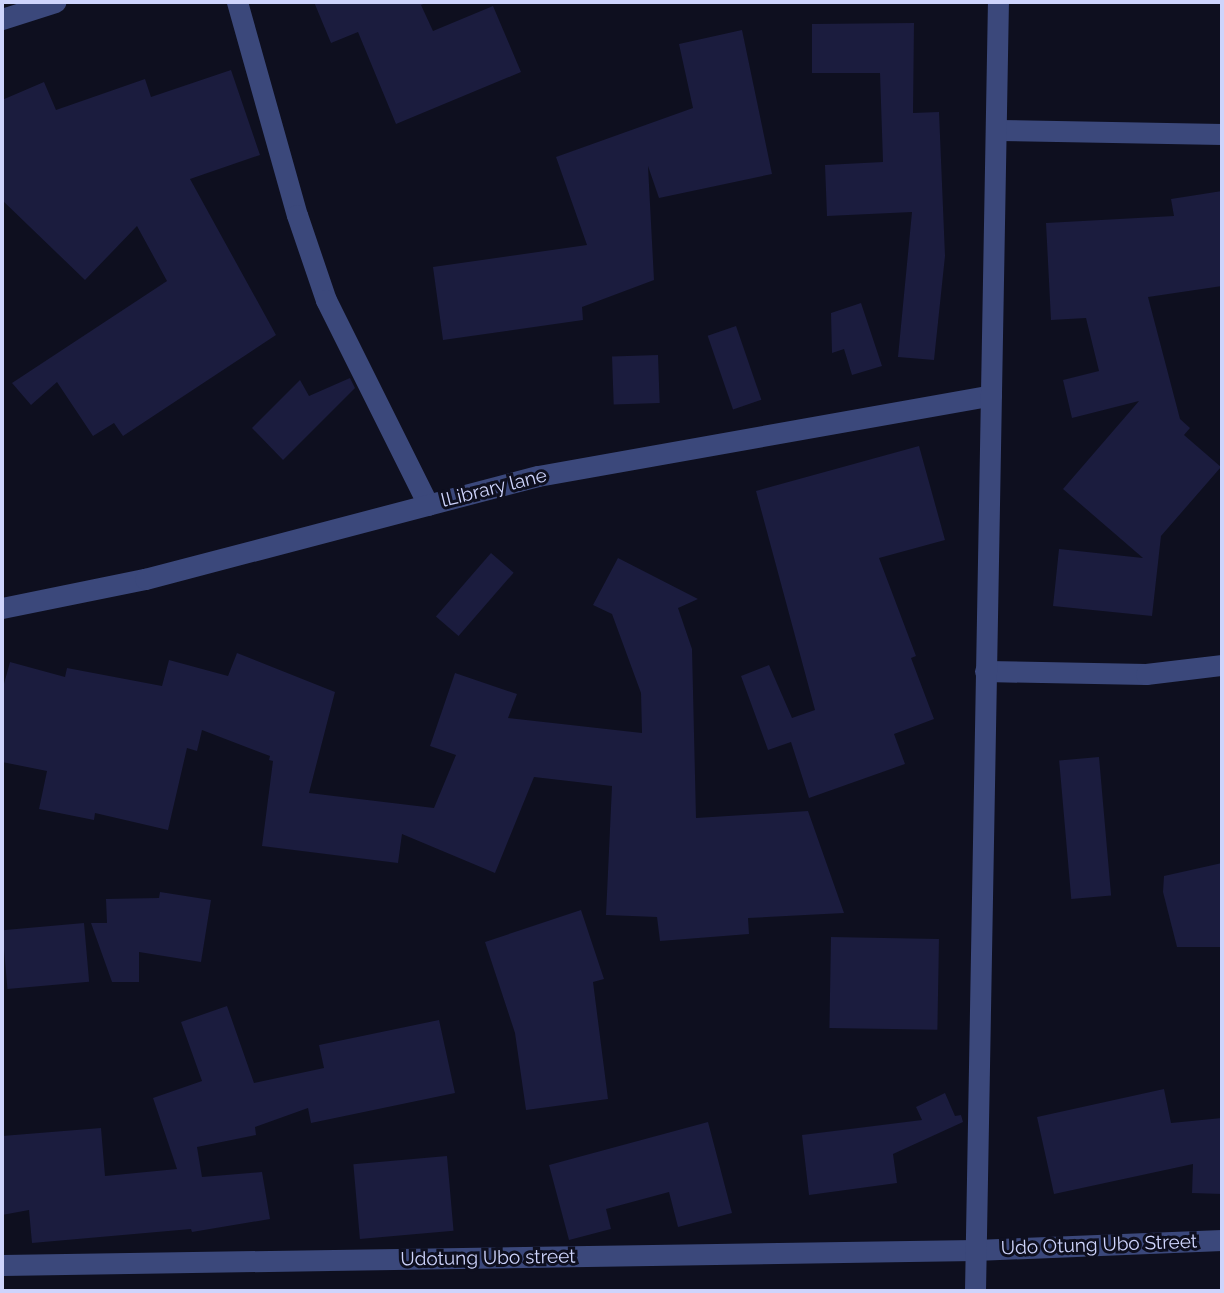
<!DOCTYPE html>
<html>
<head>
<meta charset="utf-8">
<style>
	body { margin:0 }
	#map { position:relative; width:1224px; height:1293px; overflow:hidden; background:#0e0f1f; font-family:Raleway,sans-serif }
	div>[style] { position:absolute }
	.building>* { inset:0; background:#1b1c3e; transform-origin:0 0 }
	.minor>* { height:21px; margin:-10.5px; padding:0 10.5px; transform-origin:10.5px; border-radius:10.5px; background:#3b487b }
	span { translate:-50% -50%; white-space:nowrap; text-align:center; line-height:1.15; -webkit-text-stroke:6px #0e0f1f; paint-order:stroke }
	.street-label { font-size:19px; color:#ced4fc }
	.frame { position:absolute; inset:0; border:4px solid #ced4fc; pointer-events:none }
</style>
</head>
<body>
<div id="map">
	<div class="building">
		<div style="clip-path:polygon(314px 2px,428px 2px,421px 5px,433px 31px,493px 6px,521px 72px,396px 124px,358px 32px,331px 43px)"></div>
		<div style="clip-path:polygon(914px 23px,913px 113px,939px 112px,945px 256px,934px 360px,898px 357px,912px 212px,827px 216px,825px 165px,883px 162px,880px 73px,812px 73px,812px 24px)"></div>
		<div style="clip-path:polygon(742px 30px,772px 174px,659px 198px,648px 166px,654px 280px,582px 307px,583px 320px,443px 340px,433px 267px,587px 245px,556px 157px,693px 108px,679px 44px)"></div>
		<div style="clip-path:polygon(231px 70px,260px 155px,190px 179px,276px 335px,123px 436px,114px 423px,93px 436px,57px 382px,31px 405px,12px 383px,167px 281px,137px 226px,85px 280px,2px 200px,2px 100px,44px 82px,56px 110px,145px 79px,151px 97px)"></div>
		<div style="clip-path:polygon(1222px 191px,1222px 286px,1148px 297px,1180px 419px,1190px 428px,1184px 435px,1221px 467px,1161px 536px,1152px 616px,1053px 606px,1059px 549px,1143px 558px,1063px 489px,1139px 401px,1072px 418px,1063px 380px,1099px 371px,1086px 318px,1051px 320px,1046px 223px,1174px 216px,1171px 199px)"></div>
		<div style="clip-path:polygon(861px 303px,882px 366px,852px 375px,844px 349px,832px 353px,831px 313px)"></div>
		<div style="left:736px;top:326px;width:78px;height:30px;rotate:71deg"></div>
		<div style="left:658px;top:355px;width:48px;height:46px;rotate:88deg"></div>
		<div style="clip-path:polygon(350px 378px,355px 388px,283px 460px,252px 428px,300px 380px,309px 396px)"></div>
		<div style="clip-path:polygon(919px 446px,945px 540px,879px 558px,916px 656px,911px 658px,934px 719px,894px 734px,905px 764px,809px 798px,791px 742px,768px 750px,741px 676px,769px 665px,792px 718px,815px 710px,756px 491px)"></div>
		<div style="left:491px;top:553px;width:30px;height:84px;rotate:41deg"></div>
		<div style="clip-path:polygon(618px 558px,698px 599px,678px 608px,692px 649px,696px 818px,808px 811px,844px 913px,748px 918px,749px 934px,660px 941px,657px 917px,606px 915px,612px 786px,534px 777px,495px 873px,402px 834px,398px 863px,262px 846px,273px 761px,269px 760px,270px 756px,202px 730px,197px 751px,187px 748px,168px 830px,95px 813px,94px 820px,39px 809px,47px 771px,2px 762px,2px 691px,10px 662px,65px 677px,67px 668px,162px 686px,169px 660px,228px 676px,237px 653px,335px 692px,309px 793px,434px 808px,456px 755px,430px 746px,455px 673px,517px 694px,508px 718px,642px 733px,641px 693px,612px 614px,593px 605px)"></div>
		<div style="left:1099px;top:757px;width:139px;height:40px;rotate:85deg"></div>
		<div style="clip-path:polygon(1222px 863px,1222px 947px,1177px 947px,1163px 892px,1164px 876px)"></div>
		<div style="clip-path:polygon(160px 892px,211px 900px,201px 962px,139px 952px,139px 982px,112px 982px,91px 923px,107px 923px,106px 899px,159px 898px)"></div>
		<div style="clip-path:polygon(581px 910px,604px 979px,593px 982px,608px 1099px,526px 1110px,515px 1033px,485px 942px)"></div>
		<div style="left:84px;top:923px;width:59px;height:82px;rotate:85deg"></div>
		<div style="left:831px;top:937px;width:108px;height:91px;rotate:1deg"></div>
		<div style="clip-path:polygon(227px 1006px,254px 1083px,324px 1068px,319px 1045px,439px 1020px,455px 1093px,311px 1123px,308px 1108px,255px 1127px,256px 1135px,197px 1147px,202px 1177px,262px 1172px,270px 1219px,192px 1232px,191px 1229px,32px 1243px,29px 1210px,2px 1215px,2px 1136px,101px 1128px,105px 1176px,177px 1169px,153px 1098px,202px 1081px,181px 1022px)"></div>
		<div style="clip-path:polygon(1164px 1089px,1171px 1123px,1222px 1118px,1222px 1194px,1192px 1193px,1193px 1164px,1054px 1194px,1037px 1117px)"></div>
		<div style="clip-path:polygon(945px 1093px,955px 1116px,961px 1115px,963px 1122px,893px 1154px,897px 1183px,809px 1195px,802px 1135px,922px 1120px,916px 1107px)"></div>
		<div style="clip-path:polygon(708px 1122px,732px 1213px,678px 1227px,669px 1192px,606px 1209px,611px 1229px,569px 1240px,549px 1165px)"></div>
		<div style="left:447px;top:1156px;width:75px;height:94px;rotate:85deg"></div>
	</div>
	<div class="minor">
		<div style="left:237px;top:2px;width:221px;rotate:74.3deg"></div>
		<div style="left:297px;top:215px;width:90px;rotate:71.2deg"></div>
		<div style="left:326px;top:300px;width:229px;rotate:63.5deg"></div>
		<div style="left:2px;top:19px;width:56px;rotate:-17.8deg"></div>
		<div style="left:997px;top:130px;width:225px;rotate:1deg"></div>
		<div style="left:2px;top:608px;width:146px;rotate:-11.5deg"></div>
		<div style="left:145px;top:579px;width:406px;rotate:-14.7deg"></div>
		<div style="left:538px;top:476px;width:460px;rotate:-10.1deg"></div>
		<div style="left:985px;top:671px;width:161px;rotate:1.1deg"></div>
		<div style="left:1146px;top:674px;width:77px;rotate:-6.8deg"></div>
		<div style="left:2px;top:1265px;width:973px;rotate:-0.88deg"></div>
		<div style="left:975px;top:1250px;width:247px;rotate:-2.3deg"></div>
		<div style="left:975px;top:1291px;width:1289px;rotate:-88.98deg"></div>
	</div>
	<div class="street-label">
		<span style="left:494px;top:488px;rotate:-14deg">lLibrary lane</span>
		<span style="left:1099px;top:1245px;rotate:-2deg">Udo Otung Ubo Street</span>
		<span style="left:488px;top:1258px;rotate:-1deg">Udotung Ubo street</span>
	</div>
	<div class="frame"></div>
</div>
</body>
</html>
